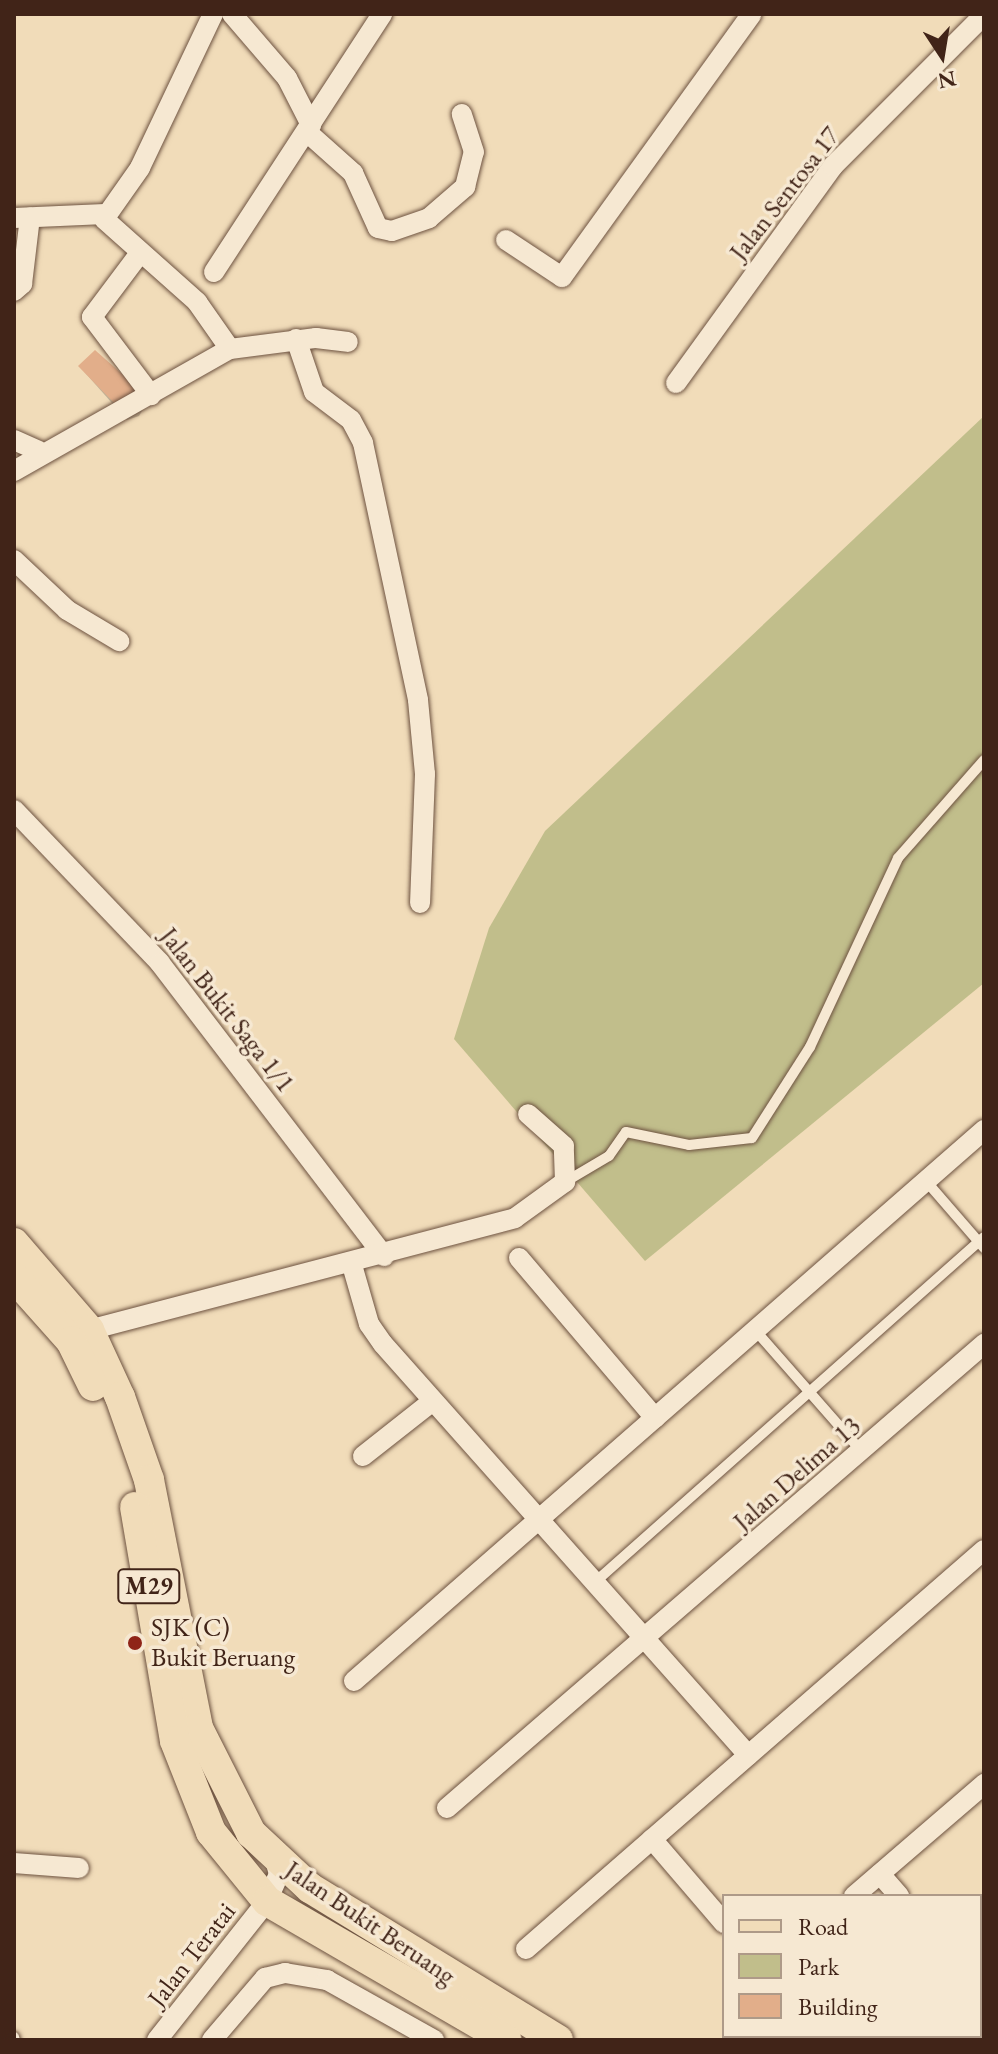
<!DOCTYPE html>
<html>
<head>
<meta charset="utf-8">
<style>
	body { margin:0 }
	#map { position:relative; width:998px; height:2054px; overflow:hidden; background:#f1dcb9; font-family:"EB Garamond",serif }
	div>[style] { position:absolute }
	.green>* { inset:0; background:#c1be8b }
	.shadow>* { inset:0; background:#0003 }
	.building>* { inset:0; background:#e2ae8a }
	.roads { filter:drop-shadow(0 0 2px #6d5240) drop-shadow(0 0 2px #6d5240) }
	.lane>* { height:10px; margin:-5px; padding:0 5px; transform-origin:5px; border-radius:5px; background:#f6e8d2 }
	.street>* { height:20px; margin:-10px; padding:0 10px; transform-origin:10px; border-radius:10px; background:#f6e8d2 }
	.primary>* { height:30px; margin:-15px; padding:0 15px; transform-origin:15px; border-radius:15px; background:#f1dcb9 }
	.dots>* { width:22px; height:22px; translate:-50% -50%; box-sizing:border-box; border:4px solid #f6e8d2; border-radius:50% }
	span { translate:-50% -50%; white-space:nowrap; text-align:center; line-height:1.15; -webkit-text-stroke:7px #f6e8d2; paint-order:stroke }
	.shield-label span { padding:2px 6px; background:#f6e8d2; border:2px solid; border-radius:6px; -webkit-text-stroke-width:0 }
	.shield-label { font-size:24px; color:#412418; font-weight:700 }
	.street-label { font-size:26px; color:#412418 }
	.poi-label { font-size:26px; color:#412418 }
	.left { translate:0 -50%; text-align:left }
	.frame { position:absolute; inset:0; border:16px solid #412418; pointer-events:none }
	.legend { position:absolute; left:722px; top:1894px; width:260px; height:144px; box-sizing:border-box; background:#f6e8d2; border:2px solid #ae9a88; margin:0; padding:10px 14px; list-style:none; font-size:24px; color:#412418 }
	.legend li { display:flex; align-items:center; gap:16px; height:40px }
	.legend b { width:40px; border:2px solid #ae9a88 }
	.north { position:absolute; left:902px; top:16px; width:80px; height:80px; -webkit-text-stroke:6px #f6e8d2; paint-order:stroke; rotate:168deg; font-size:22px; font-weight:700; line-height:32px; text-align:center; color:#412418 }
	.north::after { content:''; display:block; margin:auto; width:28px; height:36px; background:#412418; clip-path:polygon(50% 0,100% 100%,50% 72%,0 100%) }
</style>
</head>
<body>
<div id="map">
	<div class="green">
		<div style="clip-path:polygon(984px 416px,984px 983px,645px 1261px,454px 1039px,489px 928px,545px 831px)"></div>
	</div>
	<div class="shadow">
		<div style="clip-path:polygon(80px 367px,146px 404px,139px 416px,127px 420px)"></div>
	</div>
	<div class="building">
		<div style="clip-path:polygon(95px 350px,139px 389px,118px 407px,78px 366px)"></div>
	</div>
	<div class="roads">
		<div class="lane">
			<div style="left:926px;top:1181px;width:89px;rotate:49.1deg"></div>
			<div style="left:565px;top:1182px;width:51px;rotate:-30.6deg"></div>
			<div style="left:609px;top:1156px;width:29px;rotate:-55deg"></div>
			<div style="left:626px;top:1132px;width:64px;rotate:11.7deg"></div>
			<div style="left:689px;top:1145px;width:63px;rotate:-6.3deg"></div>
			<div style="left:752px;top:1138px;width:108px;rotate:-57.5deg"></div>
			<div style="left:810px;top:1047px;width:208px;rotate:-65deg"></div>
			<div style="left:898px;top:858px;width:130px;rotate:-48.7deg"></div>
			<div style="left:755px;top:1330px;width:162px;rotate:48.7deg"></div>
			<div style="left:594px;top:1583px;width:521px;rotate:-41.58deg"></div>
			<div style="left:14px;top:2037px;width:3px;rotate:72deg"></div>
		</div>
		<div class="street">
			<div style="left:213px;top:14px;width:170px;rotate:115.4deg"></div>
			<div style="left:140px;top:168px;width:62px;rotate:125.2deg"></div>
			<div style="left:104px;top:219px;width:125px;rotate:41.7deg"></div>
			<div style="left:197px;top:302px;width:57px;rotate:54.9deg"></div>
			<div style="left:230px;top:349px;width:87px;rotate:-7.3deg"></div>
			<div style="left:316px;top:338px;width:32px;rotate:7deg"></div>
			<div style="left:232px;top:14px;width:84px;rotate:49.3deg"></div>
			<div style="left:287px;top:78px;width:53px;rotate:62.9deg"></div>
			<div style="left:307px;top:132px;width:62px;rotate:41.7deg"></div>
			<div style="left:353px;top:173px;width:60px;rotate:65.6deg"></div>
			<div style="left:378px;top:228px;width:14px;rotate:12deg"></div>
			<div style="left:392px;top:231px;width:39px;rotate:-19deg"></div>
			<div style="left:429px;top:218px;width:48px;rotate:-40.7deg"></div>
			<div style="left:465px;top:187px;width:36px;rotate:-76deg"></div>
			<div style="left:474px;top:152px;width:40px;rotate:-108deg"></div>
			<div style="left:14px;top:218px;width:91px;rotate:-2.5deg"></div>
			<div style="left:506px;top:240px;width:67px;rotate:33.5deg"></div>
			<div style="left:562px;top:277px;width:324px;rotate:-54.2deg"></div>
			<div style="left:140px;top:253px;width:80px;rotate:126.9deg"></div>
			<div style="left:92px;top:317px;width:98px;rotate:52.9deg"></div>
			<div style="left:214px;top:272px;width:308px;rotate:-56.9deg"></div>
			<div style="left:14px;top:291px;width:11px;rotate:-41deg"></div>
			<div style="left:22px;top:284px;width:67px;rotate:-83.2deg"></div>
			<div style="left:296px;top:339px;width:56px;rotate:71.2deg"></div>
			<div style="left:314px;top:392px;width:46px;rotate:37.1deg"></div>
			<div style="left:351px;top:420px;width:26px;rotate:62deg"></div>
			<div style="left:363px;top:443px;width:263px;rotate:77.9deg"></div>
			<div style="left:418px;top:700px;width:74px;rotate:84.6deg"></div>
			<div style="left:425px;top:774px;width:129px;rotate:92.2deg"></div>
			<div style="left:676px;top:383px;width:268px;rotate:-54.1deg"></div>
			<div style="left:833px;top:166px;width:214px;rotate:-45deg"></div>
			<div style="left:14px;top:440px;width:27px;rotate:24deg"></div>
			<div style="left:14px;top:471px;width:248px;rotate:-29.5deg"></div>
			<div style="left:14px;top:560px;width:73px;rotate:43.3deg"></div>
			<div style="left:67px;top:610px;width:61px;rotate:30.8deg"></div>
			<div style="left:14px;top:810px;width:211px;rotate:46.3deg"></div>
			<div style="left:160px;top:963px;width:369px;rotate:52.6deg"></div>
			<div style="left:519px;top:1258px;width:210px;rotate:49.6deg"></div>
			<div style="left:352px;top:1265px;width:61px;rotate:73.9deg"></div>
			<div style="left:369px;top:1324px;width:24px;rotate:55deg"></div>
			<div style="left:383px;top:1344px;width:550px;rotate:48.39deg"></div>
			<div style="left:89px;top:1330px;width:440px;rotate:-14.7deg"></div>
			<div style="left:515px;top:1218px;width:62px;rotate:-35.8deg"></div>
			<div style="left:565px;top:1182px;width:36px;rotate:-92deg"></div>
			<div style="left:564px;top:1146px;width:48px;rotate:-138.4deg"></div>
			<div style="left:363px;top:1456px;width:89px;rotate:-38.2deg"></div>
			<div style="left:354px;top:1681px;width:837px;rotate:-41.17deg"></div>
			<div style="left:447px;top:1808px;width:710px;rotate:-40.83deg"></div>
			<div style="left:652px;top:1839px;width:111px;rotate:49.4deg"></div>
			<div style="left:14px;top:1863px;width:65px;rotate:4.4deg"></div>
			<div style="left:880px;top:1874px;width:29px;rotate:49deg"></div>
			<div style="left:854px;top:1896px;width:172px;rotate:-40.7deg"></div>
			<div style="left:526px;top:1949px;width:607px;rotate:-41.06deg"></div>
			<div style="left:980px;top:1987px;width:6px;rotate:51deg"></div>
			<div style="left:821px;top:2036px;width:5px;rotate:53deg"></div>
			<div style="left:157px;top:2040px;width:177px;rotate:-51.6deg"></div>
			<div style="left:267px;top:1901px;width:30px;rotate:-66deg"></div>
			<div style="left:279px;top:1874px;width:18px;rotate:-106deg"></div>
			<div style="left:212px;top:2040px;width:82px;rotate:-49.5deg"></div>
			<div style="left:265px;top:1978px;width:21px;rotate:-14deg"></div>
			<div style="left:285px;top:1973px;width:43px;rotate:9.5deg"></div>
			<div style="left:327px;top:1980px;width:123px;rotate:29.3deg"></div>
		</div>
		<div class="primary">
			<div style="left:14px;top:1243px;width:115px;rotate:49.2deg"></div>
			<div style="left:89px;top:1330px;width:74px;rotate:65.2deg"></div>
			<div style="left:120px;top:1397px;width:88px;rotate:70.7deg"></div>
			<div style="left:149px;top:1480px;width:253px;rotate:78.8deg"></div>
			<div style="left:198px;top:1728px;width:118px;rotate:63.2deg"></div>
			<div style="left:251px;top:1833px;width:81px;rotate:43deg"></div>
			<div style="left:310px;top:1888px;width:291px;rotate:31.5deg"></div>
			<div style="left:14px;top:1277px;width:86px;rotate:48.3deg"></div>
			<div style="left:71px;top:1341px;width:50px;rotate:63.9deg"></div>
			<div style="left:135px;top:1507px;width:237px;rotate:80.3deg"></div>
			<div style="left:175px;top:1741px;width:98px;rotate:68.4deg"></div>
			<div style="left:211px;top:1832px;width:89px;rotate:50.9deg"></div>
			<div style="left:267px;top:1901px;width:277px;rotate:30.1deg"></div>
		</div>
	</div>
	<div class="dots">
		<div style="left:135px;top:1643px;background:#8f2418"></div>
	</div>
	<div class="shield-label">
		<span style="left:149px;top:1586px">M29</span>
	</div>
	<div class="street-label">
		<span style="left:785px;top:194px;rotate:-52deg">Jalan Sentosa 17</span>
		<span style="left:227px;top:1010px;rotate:52deg">Jalan Bukit Saga 1/1</span>
		<span style="left:797px;top:1474px;rotate:-41deg">Jalan Delima 13</span>
		<span style="left:370px;top:1923px;rotate:34deg">Jalan Bukit Beruang</span>
		<span style="left:192px;top:1955px;rotate:-52deg">Jalan Teratai</span>
	</div>
	<div class="poi-label">
		<span class="left" style="left:151px;top:1643px">SJK (C)<br>Bukit Beruang</span>
	</div>
	<div class="frame"></div>
	<ul class="legend">
	<li><b style="height:10px;background:#f1dcb9"></b>Road</li>
	<li><b style="height:22px;background:#c1be8b"></b>Park</li>
	<li><b style="height:22px;background:#e2ae8a"></b>Building</li>
	</ul>
	<div class="north">N</div>
</div>
</body>
</html>
